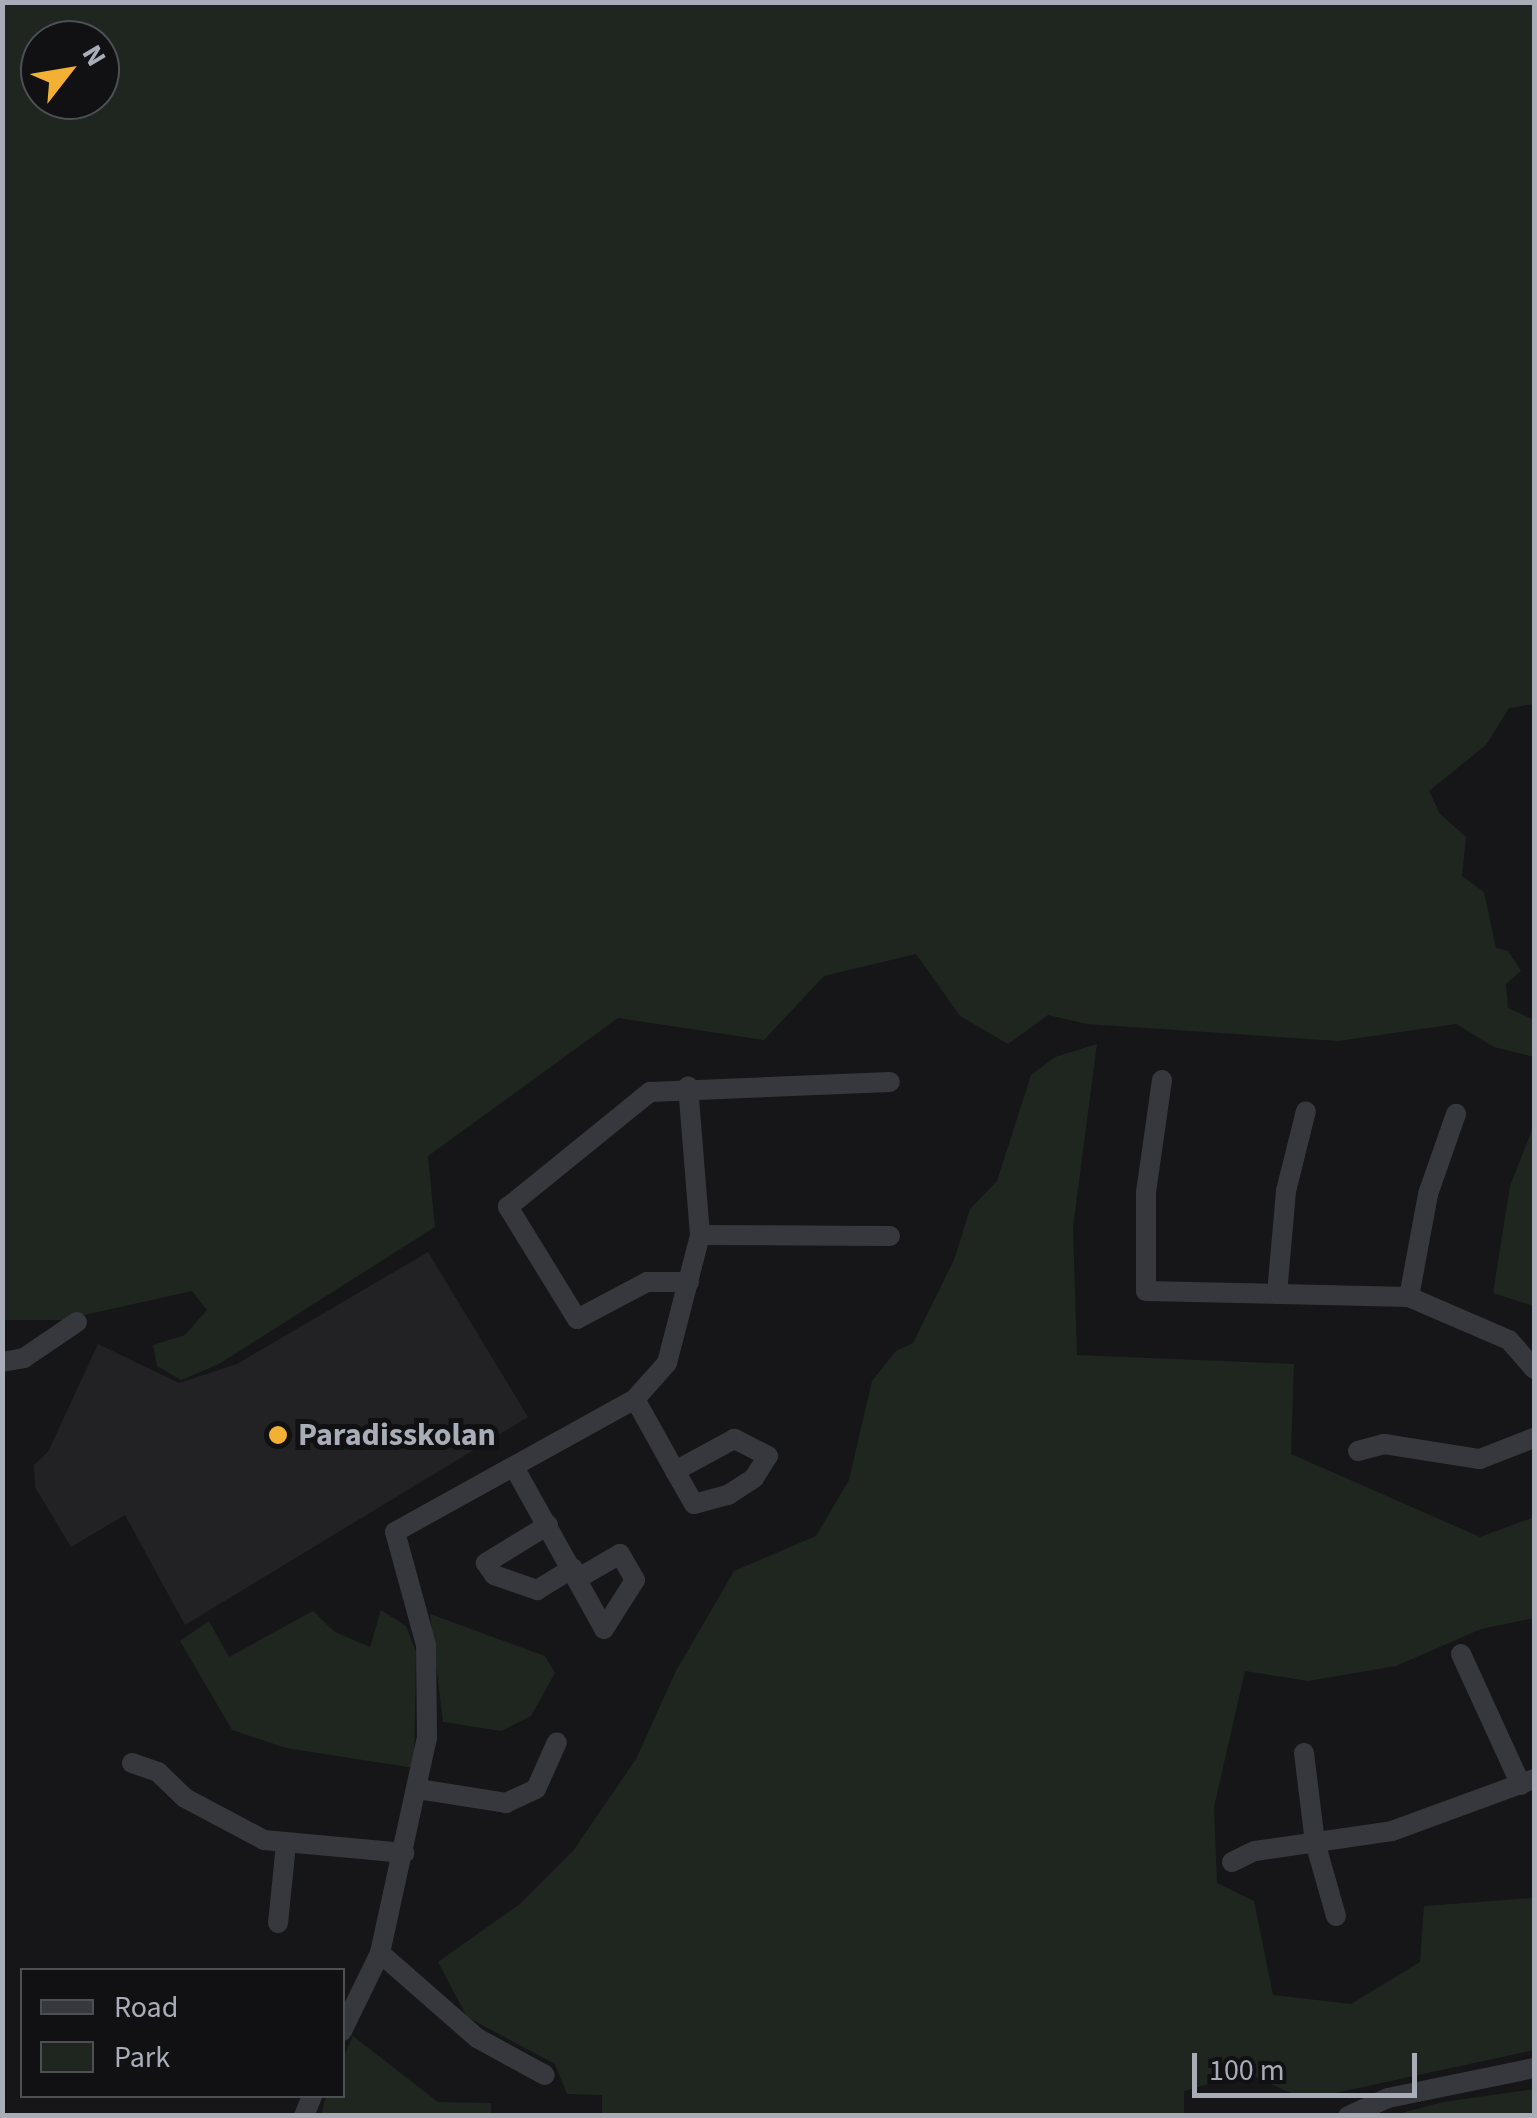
<!DOCTYPE html>
<html>
<head>
<meta charset="utf-8">
<style>
	body { margin:0 }
	#map { position:relative; width:1537px; height:2118px; overflow:hidden; background:#161618; font-family:"Source Sans 3",sans-serif }
	div>[style] { position:absolute }
	.built>* { inset:0; background:#222225 }
	.green>* { inset:0; background:#1e261f }
	.minor>* { height:20px; margin:-10px; padding:0 10px; transform-origin:10px; border-radius:10px; background:#37383d }
	.dots>* { width:28px; height:28px; translate:-50% -50%; box-sizing:border-box; border:5px solid #111113; border-radius:50% }
	span { translate:-50% -50%; white-space:nowrap; text-align:center; line-height:1.15; -webkit-text-stroke:10px #111113; paint-order:stroke }
	.poi-label { font-size:32px; color:#a8adb8; font-weight:700 }
	.left { translate:0 -50%; text-align:left }
	.frame { position:absolute; inset:0; border:5px solid #a8adb8; pointer-events:none }
	.legend { position:absolute; left:20px; top:1968px; width:325px; height:130px; box-sizing:border-box; background:#111113; border:2px solid #4d4f55; margin:0; padding:12px 18px; list-style:none; font-size:30px; color:#a8adb8 }
	.legend li { display:flex; align-items:center; gap:20px; height:50px }
	.legend b { width:50px; border:2px solid #4d4f55 }
	.north { position:absolute; left:20px; top:20px; width:100px; height:100px; box-sizing:border-box; background:#111113; border:2px solid #4d4f55; border-radius:50%; rotate:59deg; font-size:28px; font-weight:700; line-height:40px; text-align:center; color:#a8adb8 }
	.north::after { content:''; display:block; margin:auto; width:35px; height:45px; background:#f2b134; clip-path:polygon(50% 0,100% 100%,50% 72%,0 100%) }
	.scale { position:absolute; left:1192px; top:2053px; width:225px; height:45px; box-sizing:border-box; border:5px solid #a8adb8; border-top:0; padding-left:12px; font-size:30px; line-height:35px; white-space:nowrap; color:#a8adb8; -webkit-text-stroke:8px #111113; paint-order:stroke }
</style>
</head>
<body>
<div id="map">
	<div class="built">
		<div style="clip-path:polygon(428px 1252px,528px 1417px,185px 1625px,125px 1515px,71px 1547px,35px 1487px,34px 1465px,48px 1452px,98px 1344px,179px 1383px,237px 1364px)"></div>
	</div>
	<div class="green">
		<div style="clip-path:polygon(evenodd,3px 3px,1534px 3px,1534px 704px,1509px 708px,1486px 745px,1429px 791px,1440px 814px,1466px 837px,1462px 876px,1484px 892px,1496px 948px,1508px 951px,1521px 971px,1506px 984px,1508px 1008px,1534px 1020px,1534px 1057px,1494px 1047px,1456px 1024px,1338px 1041px,1087px 1024px,1048px 1015px,1008px 1044px,960px 1016px,916px 954px,824px 976px,764px 1040px,618px 1018px,428px 1156px,435px 1227px,219px 1364px,181px 1380px,157px 1366px,153px 1345px,185px 1335px,207px 1310px,192px 1291px,62px 1320px,3px 1320px,3px 3px,40px 40px,100px 40px,100px 100px,40px 100px,40px 40px)"></div>
		<div style="clip-path:polygon(1097px 1044px,1073px 1227px,1077px 1355px,1294px 1364px,1291px 1454px,1480px 1537px,1534px 1517px,1534px 1618px,1481px 1629px,1396px 1666px,1308px 1681px,1245px 1671px,1214px 1807px,1217px 1883px,1254px 1901px,1273px 1995px,1351px 2004px,1420px 1962px,1424px 1906px,1534px 1898px,1534px 2050px,1331px 2094px,1295px 2095px,1247px 2073px,1184px 2091px,1184px 2115px,602px 2115px,602px 2095px,567px 2094px,555px 2064px,467px 2017px,438px 1962px,520px 1904px,573px 1851px,636px 1759px,676px 1671px,734px 1571px,816px 1536px,849px 1480px,872px 1381px,896px 1351px,913px 1343px,954px 1260px,970px 1209px,997px 1181px,1031px 1075px,1055px 1057px)"></div>
		<div style="clip-path:polygon(1534px 1125px,1534px 1306px,1493px 1293px,1510px 1186px)"></div>
		<div style="clip-path:polygon(381px 1610px,406px 1626px,416px 1652px,414px 1768px,286px 1748px,232px 1730px,180px 1641px,209px 1621px,229px 1657px,313px 1611px,335px 1632px,370px 1647px)"></div>
		<div style="clip-path:polygon(430px 1614px,545px 1656px,555px 1673px,531px 1716px,501px 1731px,443px 1722px)"></div>
		<div style="clip-path:polygon(353px 2036px,438px 2102px,491px 2103px,491px 2115px,321px 2115px,326px 2096px,342px 2096px,343px 2058px)"></div>
		<div style="clip-path:polygon(1534px 2089px,1534px 2115px,1394px 2115px,1443px 2102px)"></div>
	</div>
	<div class="minor">
		<div style="left:1162px;top:1080px;width:113px;rotate:98.1deg"></div>
		<div style="left:1146px;top:1192px;width:99px;rotate:90deg"></div>
		<div style="left:1146px;top:1291px;width:263px;rotate:1.3deg"></div>
		<div style="left:1409px;top:1297px;width:109px;rotate:23.3deg"></div>
		<div style="left:1509px;top:1340px;width:38px;rotate:49deg"></div>
		<div style="left:700px;top:1235px;width:190px;rotate:0.3deg"></div>
		<div style="left:689px;top:1282px;width:42px;rotate:180deg"></div>
		<div style="left:647px;top:1282px;width:79px;rotate:152.1deg"></div>
		<div style="left:577px;top:1319px;width:132px;rotate:-121.6deg"></div>
		<div style="left:508px;top:1207px;width:183px;rotate:-39deg"></div>
		<div style="left:650px;top:1092px;width:240px;rotate:-2.4deg"></div>
		<div style="left:1277px;top:1294px;width:103px;rotate:-85deg"></div>
		<div style="left:1286px;top:1191px;width:82px;rotate:-76deg"></div>
		<div style="left:1409px;top:1297px;width:105px;rotate:-79.5deg"></div>
		<div style="left:1428px;top:1194px;width:85px;rotate:-70.7deg"></div>
		<div style="left:2px;top:1362px;width:22px;rotate:-10deg"></div>
		<div style="left:24px;top:1358px;width:64px;rotate:-34.2deg"></div>
		<div style="left:635px;top:1399px;width:82px;rotate:60.9deg"></div>
		<div style="left:675px;top:1471px;width:38px;rotate:60deg"></div>
		<div style="left:694px;top:1504px;width:35px;rotate:-15deg"></div>
		<div style="left:728px;top:1495px;width:31px;rotate:-33deg"></div>
		<div style="left:754px;top:1478px;width:26px;rotate:-58deg"></div>
		<div style="left:768px;top:1456px;width:38px;rotate:-153deg"></div>
		<div style="left:734px;top:1439px;width:67px;rotate:151.5deg"></div>
		<div style="left:1358px;top:1451px;width:27px;rotate:-15deg"></div>
		<div style="left:1384px;top:1444px;width:97px;rotate:8.9deg"></div>
		<div style="left:1480px;top:1459px;width:58px;rotate:-21.3deg"></div>
		<div style="left:514px;top:1467px;width:185px;rotate:60.9deg"></div>
		<div style="left:604px;top:1629px;width:58px;rotate:-57.7deg"></div>
		<div style="left:635px;top:1580px;width:30px;rotate:-120deg"></div>
		<div style="left:620px;top:1554px;width:48px;rotate:149.7deg"></div>
		<div style="left:548px;top:1525px;width:73px;rotate:148.5deg"></div>
		<div style="left:486px;top:1563px;width:14px;rotate:56deg"></div>
		<div style="left:494px;top:1575px;width:46px;rotate:19.2deg"></div>
		<div style="left:537px;top:1590px;width:42px;rotate:-31.4deg"></div>
		<div style="left:1461px;top:1654px;width:144px;rotate:65.4deg"></div>
		<div style="left:1304px;top:1753px;width:90px;rotate:83deg"></div>
		<div style="left:1315px;top:1842px;width:77px;rotate:74.2deg"></div>
		<div style="left:132px;top:1763px;width:28px;rotate:19deg"></div>
		<div style="left:158px;top:1772px;width:37px;rotate:44deg"></div>
		<div style="left:185px;top:1798px;width:89px;rotate:28deg"></div>
		<div style="left:264px;top:1840px;width:141px;rotate:5.3deg"></div>
		<div style="left:418px;top:1789px;width:89px;rotate:9deg"></div>
		<div style="left:506px;top:1803px;width:33px;rotate:-25deg"></div>
		<div style="left:536px;top:1789px;width:51px;rotate:-65.9deg"></div>
		<div style="left:1232px;top:1862px;width:25px;rotate:-26deg"></div>
		<div style="left:1255px;top:1851px;width:138px;rotate:-8.3deg"></div>
		<div style="left:1392px;top:1831px;width:151px;rotate:-20.1deg"></div>
		<div style="left:278px;top:1923px;width:79px;rotate:-84.2deg"></div>
		<div style="left:380px;top:1953px;width:129px;rotate:41.2deg"></div>
		<div style="left:477px;top:2038px;width:77px;rotate:28.6deg"></div>
		<div style="left:342px;top:2031px;width:87px;rotate:-64deg"></div>
		<div style="left:380px;top:1953px;width:220px;rotate:-77.7deg"></div>
		<div style="left:427px;top:1738px;width:93px;rotate:-90.6deg"></div>
		<div style="left:426px;top:1645px;width:117px;rotate:-105.3deg"></div>
		<div style="left:395px;top:1532px;width:274px;rotate:-29deg"></div>
		<div style="left:635px;top:1399px;width:48px;rotate:-48.4deg"></div>
		<div style="left:667px;top:1363px;width:132px;rotate:-75.5deg"></div>
		<div style="left:700px;top:1235px;width:149px;rotate:-94.6deg"></div>
		<div style="left:304px;top:2116px;width:22px;rotate:-68deg"></div>
		<div style="left:1348px;top:2116px;width:44px;rotate:-24.2deg"></div>
		<div style="left:1388px;top:2098px;width:149px;rotate:-11.6deg"></div>
	</div>
	<div class="dots">
		<div style="left:278px;top:1435px;background:#f2b134"></div>
	</div>
	<div class="poi-label">
		<span class="left" style="left:298px;top:1435px">Paradisskolan</span>
	</div>
	<div class="frame"></div>
	<ul class="legend">
	<li><b style="height:12px;background:#37383d"></b>Road</li>
	<li><b style="height:28px;background:#1e261f"></b>Park</li>
	</ul>
	<div class="north">N</div>
	<div class="scale">100 m</div>
</div>
</body>
</html>
